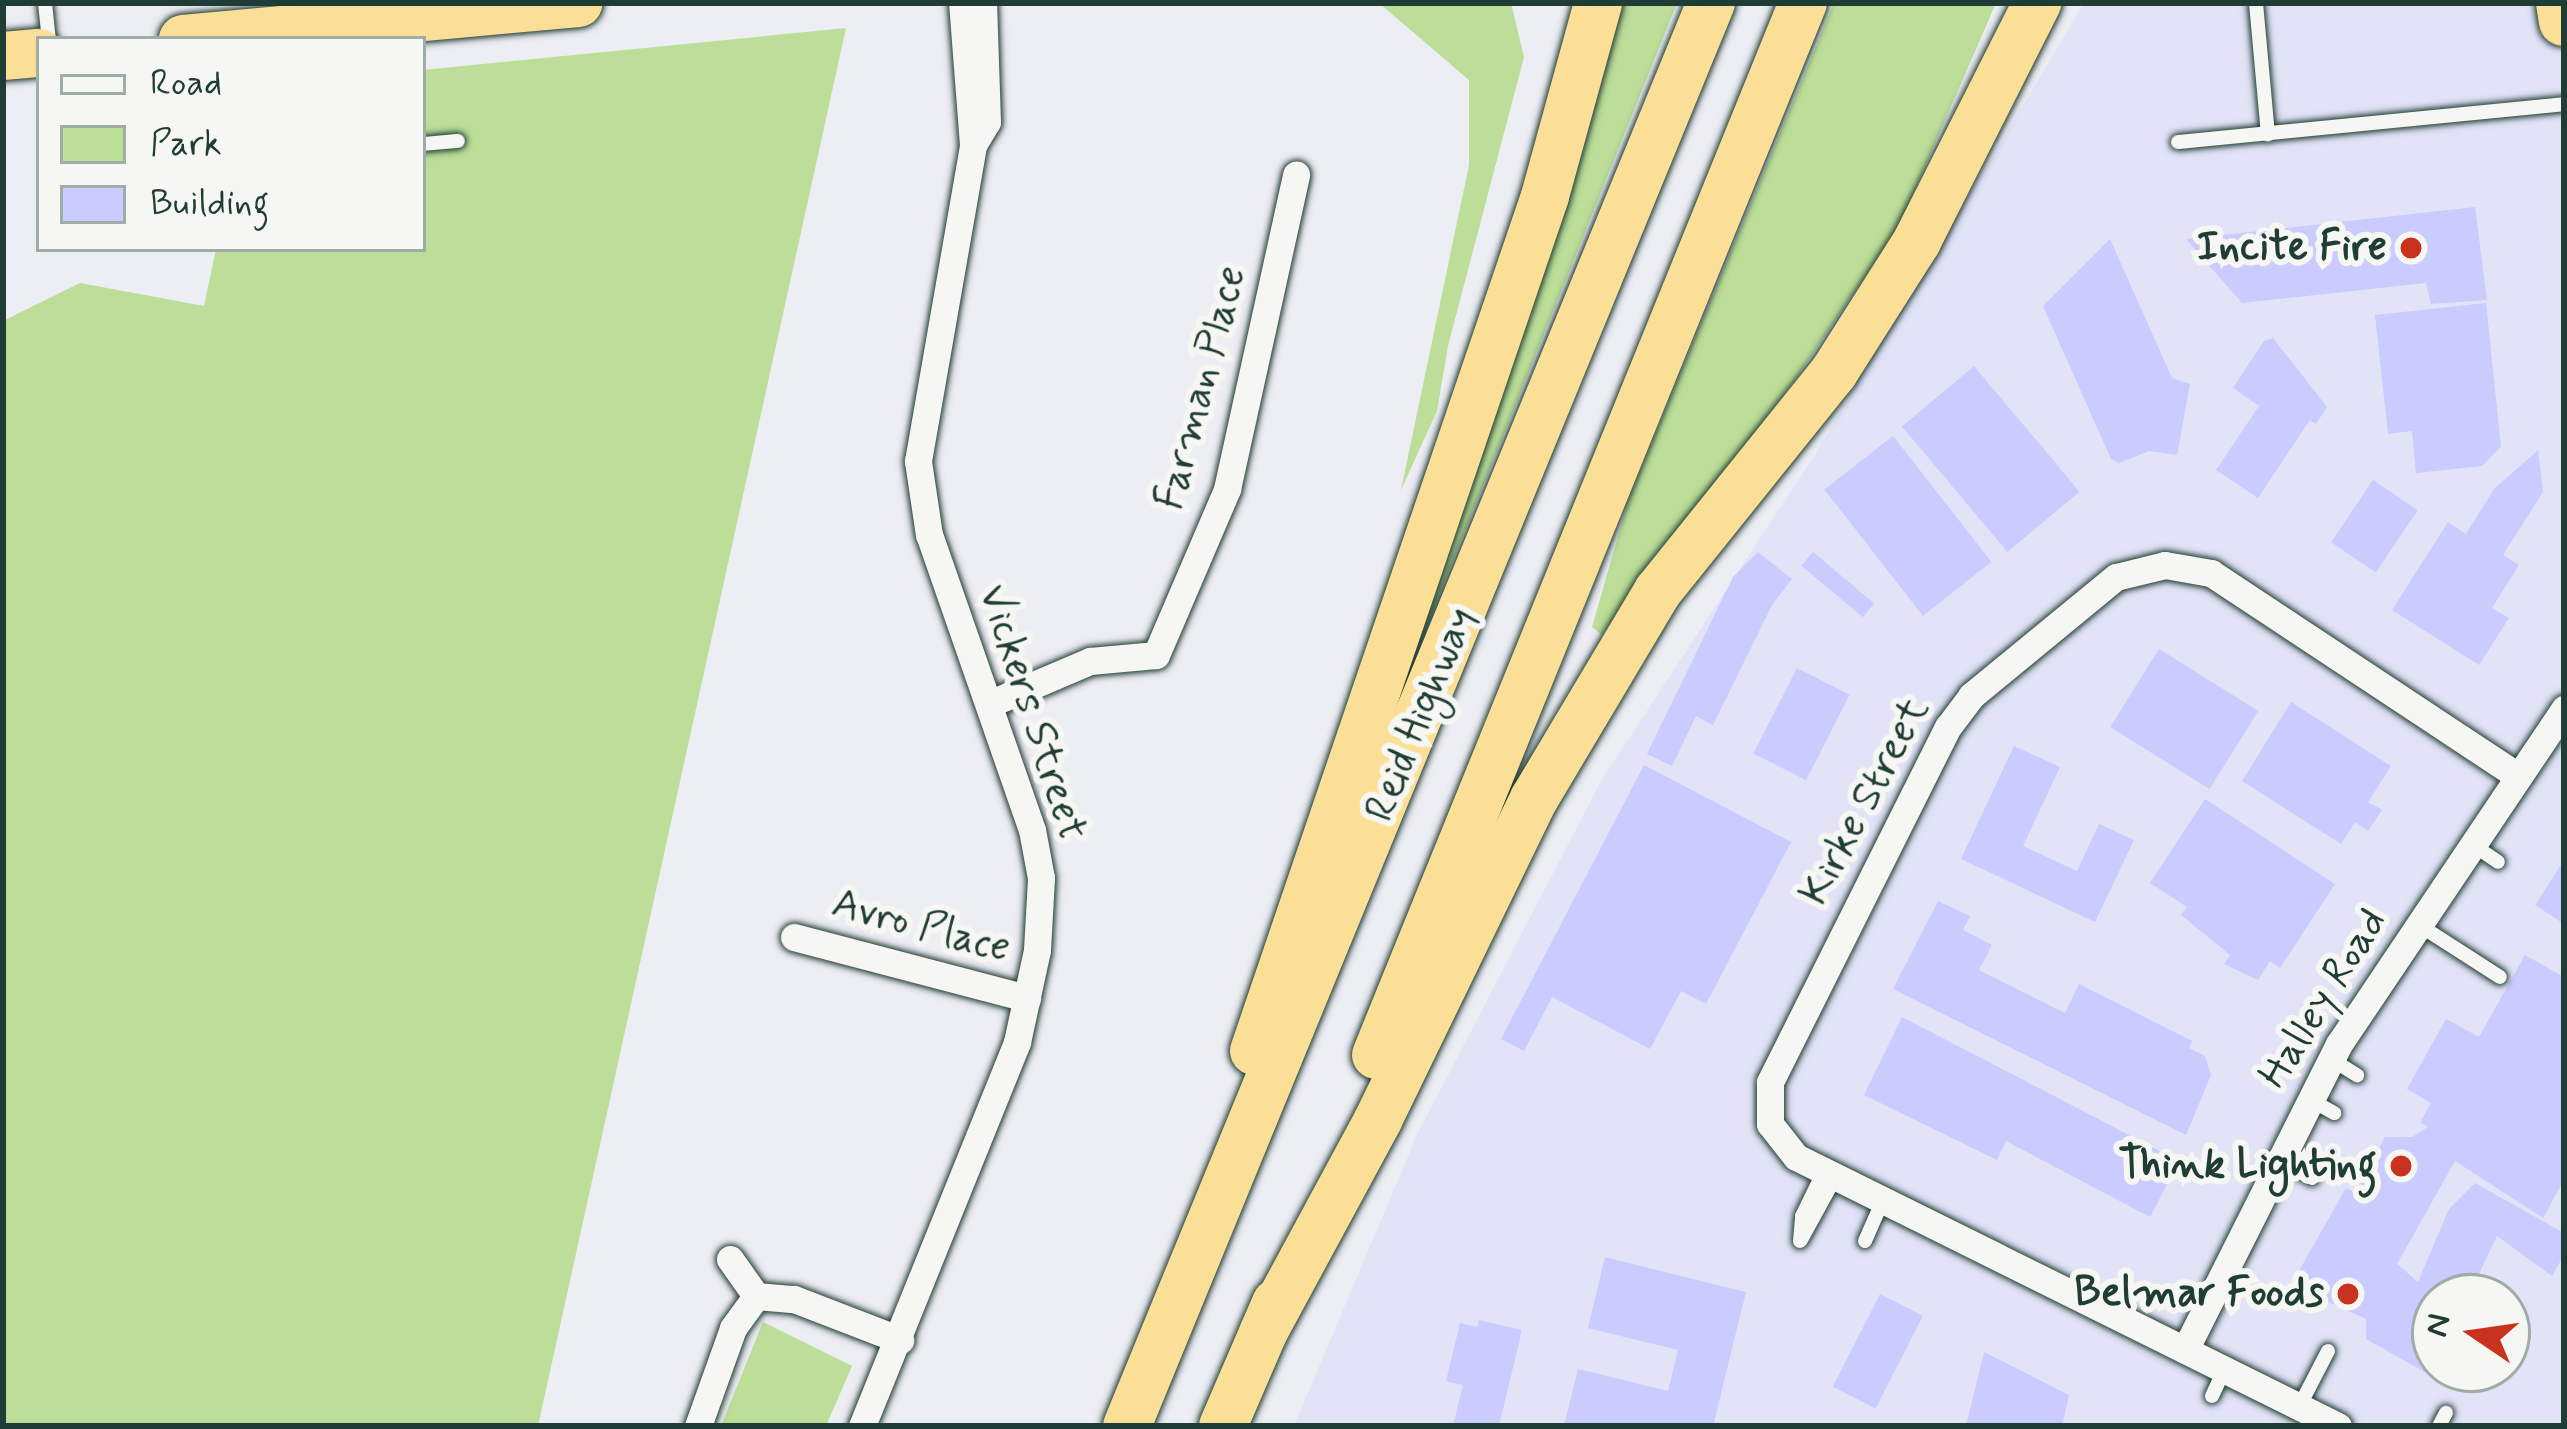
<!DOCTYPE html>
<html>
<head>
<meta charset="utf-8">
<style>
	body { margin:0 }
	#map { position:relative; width:2567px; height:1429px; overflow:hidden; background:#ededf4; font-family:Mynerve,sans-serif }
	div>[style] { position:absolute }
	.built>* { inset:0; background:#e2e3f7 }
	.green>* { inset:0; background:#bcde98 }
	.building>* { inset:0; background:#cacbfe; transform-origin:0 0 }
	.roads { filter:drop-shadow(0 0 3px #1f3d34) drop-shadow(0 0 3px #1f3d34) }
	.lane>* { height:14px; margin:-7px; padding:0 7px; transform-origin:7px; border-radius:7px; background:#f6f6f2 }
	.street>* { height:27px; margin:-13.5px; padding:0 13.5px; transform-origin:13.5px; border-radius:13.5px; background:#f6f6f2 }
	.highway>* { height:48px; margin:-24px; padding:0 24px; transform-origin:24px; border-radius:24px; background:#fbdf96 }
	.dots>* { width:33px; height:33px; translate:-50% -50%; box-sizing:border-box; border:6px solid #f6f6f2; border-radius:50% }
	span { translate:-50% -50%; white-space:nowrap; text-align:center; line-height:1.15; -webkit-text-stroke:12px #f6f6f2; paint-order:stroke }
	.poi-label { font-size:42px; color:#1f3d34; font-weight:700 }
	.right { translate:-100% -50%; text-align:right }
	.street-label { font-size:42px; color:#1f3d34 }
	.frame { position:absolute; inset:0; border:6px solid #1f3d34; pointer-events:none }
	.legend { position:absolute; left:36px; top:36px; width:390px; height:216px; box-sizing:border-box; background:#f6f6f2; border:3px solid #a0aca6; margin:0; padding:15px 21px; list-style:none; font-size:36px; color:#1f3d34 }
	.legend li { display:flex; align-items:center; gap:24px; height:60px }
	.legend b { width:60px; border:3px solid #a0aca6 }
	.north { position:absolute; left:2411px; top:1273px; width:120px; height:120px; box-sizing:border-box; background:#f6f6f2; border:3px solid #a0aca6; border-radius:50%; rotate:283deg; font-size:33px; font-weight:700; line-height:48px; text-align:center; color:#1f3d34 }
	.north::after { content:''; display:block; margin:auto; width:42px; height:54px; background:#c8321e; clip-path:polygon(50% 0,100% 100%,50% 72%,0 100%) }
</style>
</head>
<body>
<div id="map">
	<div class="built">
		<div style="clip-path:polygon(evenodd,2084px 3px,2564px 3px,2564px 1426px,1294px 1426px,1417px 1135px,1601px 781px,1816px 453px,2084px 3px,2435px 1297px,2507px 1297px,2507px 1369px,2435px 1369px,2435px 1297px)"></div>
	</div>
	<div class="green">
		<div style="clip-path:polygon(1379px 3px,1511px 3px,1524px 57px,1448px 346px,1437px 411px,1401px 490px,1469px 165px,1469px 80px)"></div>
		<div style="clip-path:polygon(1616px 3px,1677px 3px,1392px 712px)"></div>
		<div style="clip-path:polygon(1834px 3px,1996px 3px,1899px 226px,1794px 381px,1602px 635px,1592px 627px,1629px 498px)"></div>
		<div style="clip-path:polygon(846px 28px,538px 1426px,3px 1426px,3px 321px,80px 283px,204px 306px,216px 249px,423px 249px,423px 70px)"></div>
		<div style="clip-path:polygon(763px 1322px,852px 1366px,826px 1426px,721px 1426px)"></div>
	</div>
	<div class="building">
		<div style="clip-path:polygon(2475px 207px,2487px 300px,2431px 304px,2426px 283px,2242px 303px,2186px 239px)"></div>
		<div style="clip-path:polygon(2110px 239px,2172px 378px,2190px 384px,2177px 455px,2149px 451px,2119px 463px,2111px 459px,2043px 306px)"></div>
		<div style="clip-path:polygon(2486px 303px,2501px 447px,2482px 466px,2416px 473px,2412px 431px,2388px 434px,2375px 315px)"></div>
		<div style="clip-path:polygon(2273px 338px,2327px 407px,2316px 424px,2310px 420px,2258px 498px,2216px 470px,2259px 406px,2233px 388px,2264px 341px)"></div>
		<div style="left:1974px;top:366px;width:164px;height:94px;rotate:50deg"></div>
		<div style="left:1893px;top:436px;width:160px;height:87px;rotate:52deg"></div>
		<div style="clip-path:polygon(2538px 450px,2543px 492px,2503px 555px,2519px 565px,2492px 608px,2509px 618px,2479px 665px,2392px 610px,2448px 522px,2466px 534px,2494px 489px)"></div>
		<div style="left:2373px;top:480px;width:54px;height:75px;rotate:34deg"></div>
		<div style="clip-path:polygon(1758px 552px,1792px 579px,1772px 605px,1713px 725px,1696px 716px,1672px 766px,1647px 754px,1733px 577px)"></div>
		<div style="left:1813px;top:552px;width:80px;height:18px;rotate:40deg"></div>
		<div style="left:2159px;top:649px;width:117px;height:92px;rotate:32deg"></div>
		<div style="left:1797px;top:668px;width:59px;height:96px;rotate:27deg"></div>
		<div style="clip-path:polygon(2291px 702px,2391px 766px,2368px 802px,2382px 810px,2368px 831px,2355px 822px,2341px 844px,2242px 781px)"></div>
		<div style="clip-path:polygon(2014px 746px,2060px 767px,2023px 846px,2077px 871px,2099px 824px,2134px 840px,2095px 922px,1961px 859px)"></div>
		<div style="clip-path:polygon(1644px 765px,1791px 842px,1706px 1004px,1681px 991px,1650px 1049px,1552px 997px,1524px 1051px,1501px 1039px)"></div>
		<div style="clip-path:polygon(2205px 799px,2335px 884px,2280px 968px,2270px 961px,2258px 980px,2224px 964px,2230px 955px,2181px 915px,2187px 907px,2150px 883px)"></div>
		<div style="clip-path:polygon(2564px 860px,2564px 924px,2535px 905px)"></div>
		<div style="clip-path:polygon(1938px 901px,1970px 916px,1963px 930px,1992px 945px,1979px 970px,2065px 1013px,2079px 984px,2192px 1041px,2189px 1048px,2205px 1056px,2211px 1075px,2186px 1135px,1893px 989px)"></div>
		<div style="clip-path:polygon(2525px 955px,2564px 977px,2564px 1180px,2543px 1218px,2455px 1161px,2397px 1264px,2418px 1282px,2449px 1209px,2475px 1183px,2564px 1233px,2564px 1255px,2552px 1276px,2497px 1236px,2468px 1297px,2435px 1297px,2435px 1364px,2430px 1375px,2366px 1339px,2366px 1319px,2291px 1285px,2346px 1188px,2354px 1192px,2385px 1137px,2412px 1137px,2428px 1127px,2420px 1122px,2431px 1103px,2407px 1089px,2446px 1019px,2479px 1037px)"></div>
		<div style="clip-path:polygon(1902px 1017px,2179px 1161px,2150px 1217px,2006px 1141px,1997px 1160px,1864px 1095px)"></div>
		<div style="clip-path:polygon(1605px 1257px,1746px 1292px,1713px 1426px,1564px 1426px,1578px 1369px,1668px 1391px,1678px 1350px,1588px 1328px)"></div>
		<div style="left:1880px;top:1294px;width:48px;height:104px;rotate:27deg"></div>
		<div style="clip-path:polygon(1479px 1320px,1522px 1330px,1499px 1426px,1453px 1426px,1463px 1385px,1446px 1381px,1460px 1323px,1477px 1327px)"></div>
		<div style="clip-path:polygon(1984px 1352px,2069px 1395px,2062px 1426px,1966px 1426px)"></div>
	</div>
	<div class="roads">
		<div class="lane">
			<div style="left:45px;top:3px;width:36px;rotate:84deg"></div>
			<div style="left:2256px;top:3px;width:132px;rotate:84.8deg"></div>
			<div style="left:2178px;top:142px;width:388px;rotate:-5.6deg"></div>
			<div style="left:423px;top:144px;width:35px;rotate:-5deg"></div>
			<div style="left:2473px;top:845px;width:30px;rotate:34deg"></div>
			<div style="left:2419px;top:925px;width:96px;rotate:32.7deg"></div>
			<div style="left:2331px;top:1059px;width:31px;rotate:32deg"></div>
			<div style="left:2309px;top:1099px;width:29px;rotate:29deg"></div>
			<div style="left:2278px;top:1159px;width:39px;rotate:29deg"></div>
			<div style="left:1801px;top:1240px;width:73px;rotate:-61.3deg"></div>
			<div style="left:1800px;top:1241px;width:25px;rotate:-85deg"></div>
			<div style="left:1802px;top:1216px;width:50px;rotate:-63.9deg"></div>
			<div style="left:1865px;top:1241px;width:45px;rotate:-66.3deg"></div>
			<div style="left:2212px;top:1396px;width:29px;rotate:-65deg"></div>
			<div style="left:2299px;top:1407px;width:63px;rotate:-62.6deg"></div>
			<div style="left:2439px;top:1426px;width:15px;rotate:-62deg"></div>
		</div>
		<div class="street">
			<div style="left:973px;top:145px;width:27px;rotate:-59deg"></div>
			<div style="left:987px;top:122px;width:119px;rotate:-91.9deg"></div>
			<div style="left:989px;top:704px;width:110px;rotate:-23.1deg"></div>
			<div style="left:1090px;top:661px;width:66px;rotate:-5.2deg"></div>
			<div style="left:1156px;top:655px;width:181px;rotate:-66.8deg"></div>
			<div style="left:1227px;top:489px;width:322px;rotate:-77.6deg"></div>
			<div style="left:794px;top:937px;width:241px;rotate:14.7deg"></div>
			<div style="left:730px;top:1259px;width:45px;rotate:54.9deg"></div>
			<div style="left:2185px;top:1350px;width:343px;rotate:-63.3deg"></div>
			<div style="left:2339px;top:1044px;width:404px;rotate:-56.1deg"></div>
			<div style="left:698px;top:1426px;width:104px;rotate:-70.3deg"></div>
			<div style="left:733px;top:1328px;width:39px;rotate:-54deg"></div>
			<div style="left:756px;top:1296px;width:38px;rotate:5deg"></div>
			<div style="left:794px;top:1299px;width:114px;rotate:21.1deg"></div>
			<div style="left:862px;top:1426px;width:414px;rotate:-68deg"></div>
			<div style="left:1017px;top:1042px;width:94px;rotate:-77.7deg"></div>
			<div style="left:1037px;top:950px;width:72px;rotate:-86.8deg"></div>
			<div style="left:1041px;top:878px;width:49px;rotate:-100.6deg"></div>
			<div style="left:1032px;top:830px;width:312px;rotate:-109.2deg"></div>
			<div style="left:929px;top:535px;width:75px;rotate:-98.5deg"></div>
			<div style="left:918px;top:461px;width:321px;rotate:-80.1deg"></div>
			<div style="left:973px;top:145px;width:142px;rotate:-94.4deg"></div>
			<div style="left:2338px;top:1426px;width:605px;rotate:-153.6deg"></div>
			<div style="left:1796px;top:1157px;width:42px;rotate:-128.2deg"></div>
			<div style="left:1770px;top:1124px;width:42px;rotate:-90deg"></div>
			<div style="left:1770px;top:1082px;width:397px;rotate:-63.4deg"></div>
			<div style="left:1948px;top:727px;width:39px;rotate:-53deg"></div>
			<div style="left:1971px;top:696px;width:188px;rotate:-39.4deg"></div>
			<div style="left:2116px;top:577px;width:50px;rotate:-13.8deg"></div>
			<div style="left:2165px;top:565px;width:47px;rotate:9.9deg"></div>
			<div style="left:2211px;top:573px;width:368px;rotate:33.5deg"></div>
		</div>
		<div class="highway">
			<div style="left:2560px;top:3px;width:19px;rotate:81deg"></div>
			<div style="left:183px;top:39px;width:397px;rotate:-5.2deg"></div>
			<div style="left:3px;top:56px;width:36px;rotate:-5deg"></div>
			<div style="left:1254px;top:1051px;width:903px;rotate:-71.2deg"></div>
			<div style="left:1545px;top:196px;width:200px;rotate:-74.6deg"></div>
			<div style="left:1376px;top:1055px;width:1135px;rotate:-67.91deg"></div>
			<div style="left:1264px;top:1331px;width:240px;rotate:-61.6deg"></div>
			<div style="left:1378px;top:1120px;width:357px;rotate:-64.1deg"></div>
			<div style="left:1534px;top:799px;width:242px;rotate:-59.2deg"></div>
			<div style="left:1658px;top:591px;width:281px;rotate:-51.2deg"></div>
			<div style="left:1834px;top:372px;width:155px;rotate:-57.6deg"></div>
			<div style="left:1917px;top:241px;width:267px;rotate:-63.2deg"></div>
			<div style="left:1127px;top:1426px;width:1538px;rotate:-67.69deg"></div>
			<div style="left:1223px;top:1426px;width:134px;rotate:-66.7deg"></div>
		</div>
	</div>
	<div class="dots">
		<div style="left:2411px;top:248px;background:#c8321e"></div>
		<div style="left:2401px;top:1166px;background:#c8321e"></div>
		<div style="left:2348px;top:1294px;background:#c8321e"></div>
	</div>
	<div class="poi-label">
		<span class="right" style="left:2387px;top:248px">Incite Fire</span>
		<span class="right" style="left:2377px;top:1166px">Think Lighting</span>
		<span class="right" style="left:2324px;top:1294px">Belmar Foods</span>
	</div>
	<div class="street-label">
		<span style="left:1202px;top:388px;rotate:-75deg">Farman Place</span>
		<span style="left:1031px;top:713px;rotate:72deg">Vickers Street</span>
		<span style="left:1422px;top:715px;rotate:-68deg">Reid Highway</span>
		<span style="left:1866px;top:802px;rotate:-62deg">Kirke Street</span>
		<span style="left:921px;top:927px;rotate:15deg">Avro Place</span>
		<span style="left:2324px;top:999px;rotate:-58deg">Halley Road</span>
	</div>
	<div class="frame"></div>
	<ul class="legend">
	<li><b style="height:15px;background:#f6f6f2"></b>Road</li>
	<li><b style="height:33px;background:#bcde98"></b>Park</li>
	<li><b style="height:33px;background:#cacbfe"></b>Building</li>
	</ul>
	<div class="north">N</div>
</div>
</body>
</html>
